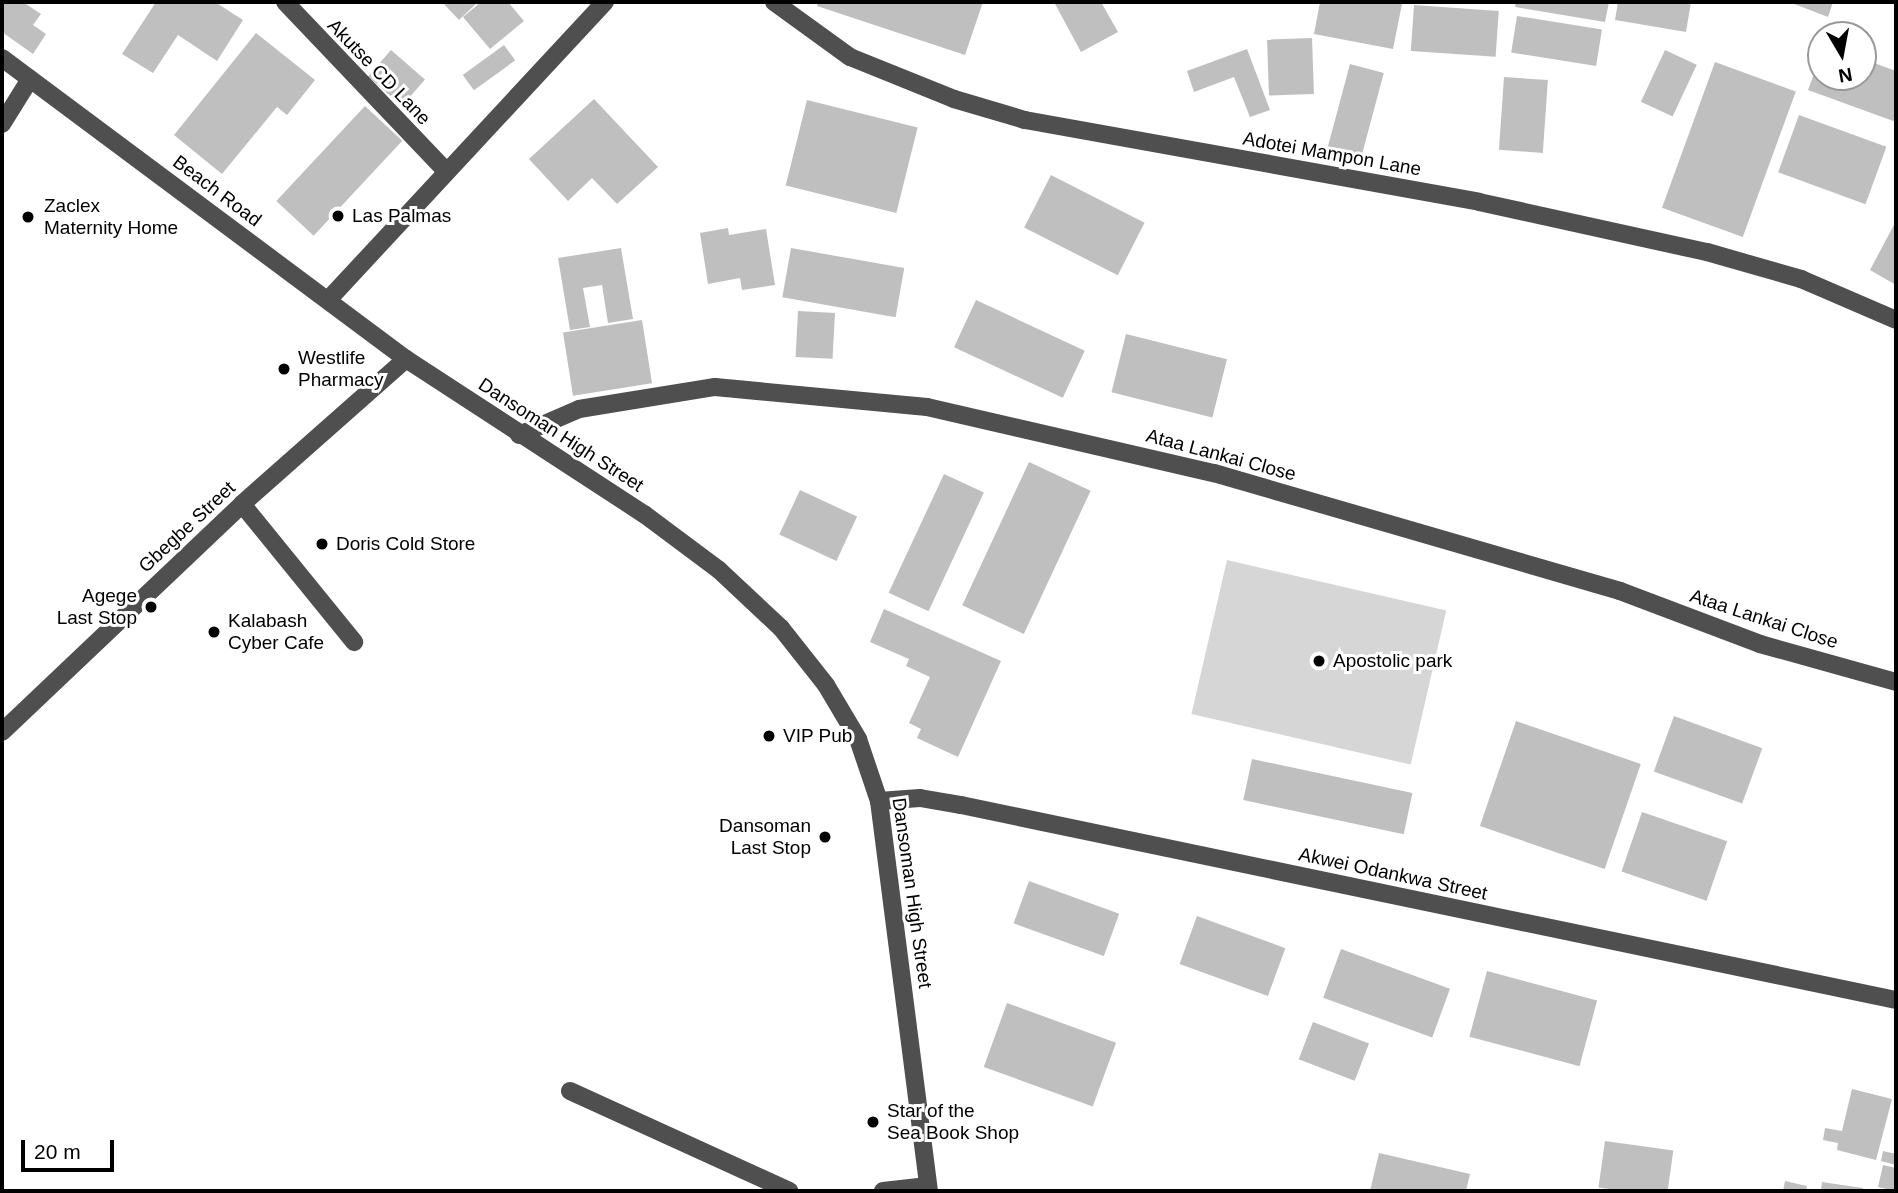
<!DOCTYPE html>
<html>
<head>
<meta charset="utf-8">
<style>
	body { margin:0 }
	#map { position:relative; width:1898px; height:1193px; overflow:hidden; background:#fff; font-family:Helvetica,sans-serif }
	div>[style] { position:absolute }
	.green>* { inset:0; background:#d6d6d6; transform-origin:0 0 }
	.building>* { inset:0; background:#bfbfbf; transform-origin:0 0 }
	.minor>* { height:18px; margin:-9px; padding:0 9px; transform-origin:9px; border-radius:9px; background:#4f4f4f }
	.dots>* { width:19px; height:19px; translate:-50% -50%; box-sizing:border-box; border:4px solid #fff; border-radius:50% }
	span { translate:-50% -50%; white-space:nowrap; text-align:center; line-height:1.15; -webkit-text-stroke:6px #fff; paint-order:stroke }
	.street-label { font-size:19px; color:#000 }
	.poi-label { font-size:19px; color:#000 }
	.left { translate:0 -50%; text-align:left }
	.right { translate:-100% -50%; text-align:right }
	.frame { position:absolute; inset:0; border:4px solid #000; pointer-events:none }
	.north { position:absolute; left:1807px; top:21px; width:70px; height:70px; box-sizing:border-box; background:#fff; border:2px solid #999; border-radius:50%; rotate:170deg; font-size:19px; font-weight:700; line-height:28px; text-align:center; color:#000 }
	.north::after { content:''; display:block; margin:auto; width:24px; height:32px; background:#000; clip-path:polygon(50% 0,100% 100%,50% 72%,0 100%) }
	.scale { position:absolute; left:21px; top:1140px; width:93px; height:32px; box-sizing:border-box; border:4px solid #000; border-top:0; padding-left:9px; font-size:21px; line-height:24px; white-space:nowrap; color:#000; -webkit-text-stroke:5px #fff; paint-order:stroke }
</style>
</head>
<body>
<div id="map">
	<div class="green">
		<div style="left:1227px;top:560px;width:225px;height:158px;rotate:13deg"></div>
	</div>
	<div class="building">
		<div style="clip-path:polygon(2px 2px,23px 2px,41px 14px,33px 25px,46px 34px,33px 54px,2px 32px)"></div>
		<div style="clip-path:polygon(156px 2px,215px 2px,243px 20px,217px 61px,178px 35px,153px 73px,122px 54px)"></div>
		<div style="clip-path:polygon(442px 2px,478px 2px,459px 20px)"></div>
		<div style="clip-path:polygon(481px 2px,508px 2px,524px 21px,490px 49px,463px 17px)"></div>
		<div style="clip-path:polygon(818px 2px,983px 2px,965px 55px,817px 6px)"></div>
		<div style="clip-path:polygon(1054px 2px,1101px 2px,1118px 32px,1081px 52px)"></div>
		<div style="clip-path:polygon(1320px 2px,1402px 4px,1393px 49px,1314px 34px)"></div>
		<div style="clip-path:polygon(1516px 2px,1609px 2px,1605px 22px,1515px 7px)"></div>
		<div style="clip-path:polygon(1618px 2px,1691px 2px,1686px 32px,1615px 20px)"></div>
		<div style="clip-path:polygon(1789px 2px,1833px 2px,1828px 17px)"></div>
		<div style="left:1414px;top:5px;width:85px;height:46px;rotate:4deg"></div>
		<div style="left:1517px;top:16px;width:86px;height:37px;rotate:9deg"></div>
		<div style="clip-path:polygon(256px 33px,315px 80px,287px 115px,277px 107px,222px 174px,174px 135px)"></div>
		<div style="left:1312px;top:38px;width:56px;height:45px;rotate:88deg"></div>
		<div style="left:504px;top:45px;width:19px;height:51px;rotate:54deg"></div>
		<div style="clip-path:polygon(1247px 49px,1270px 110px,1250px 117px,1234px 77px,1194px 92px,1187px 71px)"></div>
		<div style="left:391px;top:50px;width:45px;height:35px;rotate:41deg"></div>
		<div style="left:1665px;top:50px;width:35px;height:57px;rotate:25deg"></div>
		<div style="clip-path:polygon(1821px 55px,1821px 77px,1863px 77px,1863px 59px,1896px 71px,1896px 122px,1808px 90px)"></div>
		<div style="left:1715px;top:62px;width:86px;height:155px;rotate:20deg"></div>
		<div style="left:1350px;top:64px;width:35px;height:95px;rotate:15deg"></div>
		<div style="left:1504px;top:77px;width:44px;height:73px;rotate:4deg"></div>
		<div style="clip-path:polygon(594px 99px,658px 167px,617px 204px,592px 178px,568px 201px,529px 159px)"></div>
		<div style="left:807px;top:100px;width:114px;height:88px;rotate:14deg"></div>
		<div style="left:365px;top:106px;width:51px;height:130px;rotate:43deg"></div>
		<div style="left:1799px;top:115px;width:93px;height:61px;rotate:20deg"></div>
		<div style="left:1051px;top:175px;width:105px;height:59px;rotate:27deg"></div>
		<div style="clip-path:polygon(1896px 221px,1896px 285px,1870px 270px)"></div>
		<div style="clip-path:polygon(728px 228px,729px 235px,766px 229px,775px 285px,742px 290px,740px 278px,708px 284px,700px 233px)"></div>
		<div style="clip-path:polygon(621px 248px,633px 319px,608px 323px,602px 285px,583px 288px,590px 327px,570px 330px,558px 258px)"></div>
		<div style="left:791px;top:248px;width:115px;height:50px;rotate:10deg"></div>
		<div style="left:976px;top:300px;width:120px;height:52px;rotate:25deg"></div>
		<div style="left:798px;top:311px;width:37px;height:46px;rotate:3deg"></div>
		<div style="left:642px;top:320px;width:64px;height:80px;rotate:81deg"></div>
		<div style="left:1126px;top:334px;width:104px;height:60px;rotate:14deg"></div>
		<div style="left:1029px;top:462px;width:68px;height:158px;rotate:25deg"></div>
		<div style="left:944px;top:474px;width:44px;height:131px;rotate:25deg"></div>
		<div style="left:800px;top:490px;width:63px;height:49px;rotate:25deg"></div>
		<div style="clip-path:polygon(884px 609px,1001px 661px,958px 757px,917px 738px,921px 729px,909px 723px,930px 677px,906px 666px,909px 659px,870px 642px)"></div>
		<div style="left:1674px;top:716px;width:94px;height:59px;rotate:20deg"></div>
		<div style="left:1516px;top:721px;width:132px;height:111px;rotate:19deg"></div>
		<div style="left:1252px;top:759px;width:164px;height:42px;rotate:12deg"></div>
		<div style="left:1642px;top:812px;width:90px;height:63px;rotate:19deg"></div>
		<div style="left:1029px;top:881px;width:96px;height:45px;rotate:20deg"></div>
		<div style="left:1197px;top:916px;width:94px;height:51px;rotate:20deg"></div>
		<div style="left:1341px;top:949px;width:116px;height:52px;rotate:20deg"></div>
		<div style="left:1487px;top:971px;width:114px;height:68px;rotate:15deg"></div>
		<div style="left:1007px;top:1003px;width:116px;height:68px;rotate:20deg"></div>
		<div style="left:1313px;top:1022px;width:60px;height:40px;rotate:21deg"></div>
		<div style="clip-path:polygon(1852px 1089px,1892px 1099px,1876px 1160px,1837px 1150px,1838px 1143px,1823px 1140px,1825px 1128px,1842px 1131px)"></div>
		<div style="left:1605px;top:1141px;width:69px;height:47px;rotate:8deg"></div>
		<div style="clip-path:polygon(1883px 1151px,1896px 1154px,1896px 1165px,1881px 1161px)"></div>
		<div style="clip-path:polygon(1379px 1153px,1470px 1174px,1466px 1191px,1370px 1191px)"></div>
		<div style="clip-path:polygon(1883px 1165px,1896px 1168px,1896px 1191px,1878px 1187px)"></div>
		<div style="clip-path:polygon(1785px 1181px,1807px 1186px,1806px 1191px,1783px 1191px)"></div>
		<div style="clip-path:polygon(1822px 1182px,1863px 1188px,1862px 1191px,1821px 1191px)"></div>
	</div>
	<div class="minor">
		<div style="left:285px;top:2px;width:232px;rotate:46.4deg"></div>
		<div style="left:774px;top:2px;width:94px;rotate:35.9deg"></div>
		<div style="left:850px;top:57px;width:112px;rotate:22deg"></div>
		<div style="left:954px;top:99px;width:74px;rotate:16.5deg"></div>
		<div style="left:1025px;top:120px;width:461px;rotate:10.2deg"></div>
		<div style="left:1479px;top:202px;width:233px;rotate:12.4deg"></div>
		<div style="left:1707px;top:252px;width:98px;rotate:16deg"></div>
		<div style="left:1801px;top:279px;width:103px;rotate:23.3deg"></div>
		<div style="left:2px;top:58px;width:504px;rotate:36.69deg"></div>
		<div style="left:406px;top:359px;width:284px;rotate:33.1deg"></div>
		<div style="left:644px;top:514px;width:94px;rotate:36.7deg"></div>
		<div style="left:719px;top:570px;width:85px;rotate:43.1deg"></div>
		<div style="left:781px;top:628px;width:73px;rotate:51.7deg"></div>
		<div style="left:826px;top:685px;width:63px;rotate:59.3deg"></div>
		<div style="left:858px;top:739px;width:65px;rotate:71.3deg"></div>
		<div style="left:879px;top:801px;width:393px;rotate:82.7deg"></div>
		<div style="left:2px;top:124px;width:53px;rotate:-58.1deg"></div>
		<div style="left:328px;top:300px;width:407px;rotate:-47.1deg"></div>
		<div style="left:519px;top:435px;width:65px;rotate:-23.4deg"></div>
		<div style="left:579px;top:409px;width:138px;rotate:-9.2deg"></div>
		<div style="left:715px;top:387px;width:213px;rotate:5.4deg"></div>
		<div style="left:927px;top:407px;width:294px;rotate:13deg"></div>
		<div style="left:1214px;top:473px;width:423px;rotate:16.2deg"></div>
		<div style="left:1620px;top:591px;width:150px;rotate:20.7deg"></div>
		<div style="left:1760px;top:644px;width:141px;rotate:15.6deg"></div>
		<div style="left:242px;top:504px;width:178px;rotate:50.9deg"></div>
		<div style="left:2px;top:732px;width:331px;rotate:-43.5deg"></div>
		<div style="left:242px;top:504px;width:219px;rotate:-41.5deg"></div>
		<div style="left:879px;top:801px;width:41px;rotate:-4.2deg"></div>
		<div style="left:920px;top:798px;width:42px;rotate:9.7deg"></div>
		<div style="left:961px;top:805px;width:955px;rotate:11.78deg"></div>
		<div style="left:570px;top:1091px;width:241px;rotate:24.5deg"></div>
		<div style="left:883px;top:1191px;width:45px;rotate:-6.3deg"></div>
	</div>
	<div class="dots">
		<div style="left:338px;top:216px;background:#000"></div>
		<div style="left:28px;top:217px;background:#000"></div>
		<div style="left:284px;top:369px;background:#000"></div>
		<div style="left:322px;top:544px;background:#000"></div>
		<div style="left:151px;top:607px;background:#000"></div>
		<div style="left:214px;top:632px;background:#000"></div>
		<div style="left:1319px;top:661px;background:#000"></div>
		<div style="left:769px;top:736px;background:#000"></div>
		<div style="left:825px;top:837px;background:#000"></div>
		<div style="left:873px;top:1122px;background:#000"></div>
	</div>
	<div class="street-label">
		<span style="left:379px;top:72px;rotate:46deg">Akutse CD Lane</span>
		<span style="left:1332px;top:154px;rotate:10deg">Adotei Mampon Lane</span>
		<span style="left:217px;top:191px;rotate:37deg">Beach Road</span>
		<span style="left:561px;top:435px;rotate:33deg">Dansoman High Street</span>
		<span style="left:1221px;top:455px;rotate:15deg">Ataa Lankai Close</span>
		<span style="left:187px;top:527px;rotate:-43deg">Gbegbe Street</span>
		<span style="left:1764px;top:619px;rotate:18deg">Ataa Lankai Close</span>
		<span style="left:1393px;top:874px;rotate:12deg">Akwei Odankwa Street</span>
		<span style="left:912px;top:893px;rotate:82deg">Dansoman High Street</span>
	</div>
	<div class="poi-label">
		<span class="left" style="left:44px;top:217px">Zaclex<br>Maternity Home</span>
		<span class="left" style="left:352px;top:216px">Las Palmas</span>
		<span class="left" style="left:298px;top:369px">Westlife<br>Pharmacy</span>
		<span class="left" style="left:336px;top:544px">Doris Cold Store</span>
		<span class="right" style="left:137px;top:607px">Agege<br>Last Stop</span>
		<span class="left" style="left:228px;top:632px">Kalabash<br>Cyber Cafe</span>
		<span class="left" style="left:1333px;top:661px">Apostolic park</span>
		<span class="left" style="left:783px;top:736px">VIP Pub</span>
		<span class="right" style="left:811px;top:837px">Dansoman<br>Last Stop</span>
		<span class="left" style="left:887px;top:1122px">Star of the<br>Sea Book Shop</span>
	</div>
	<div class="frame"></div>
	<div class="north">N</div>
	<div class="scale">20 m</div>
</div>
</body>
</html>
